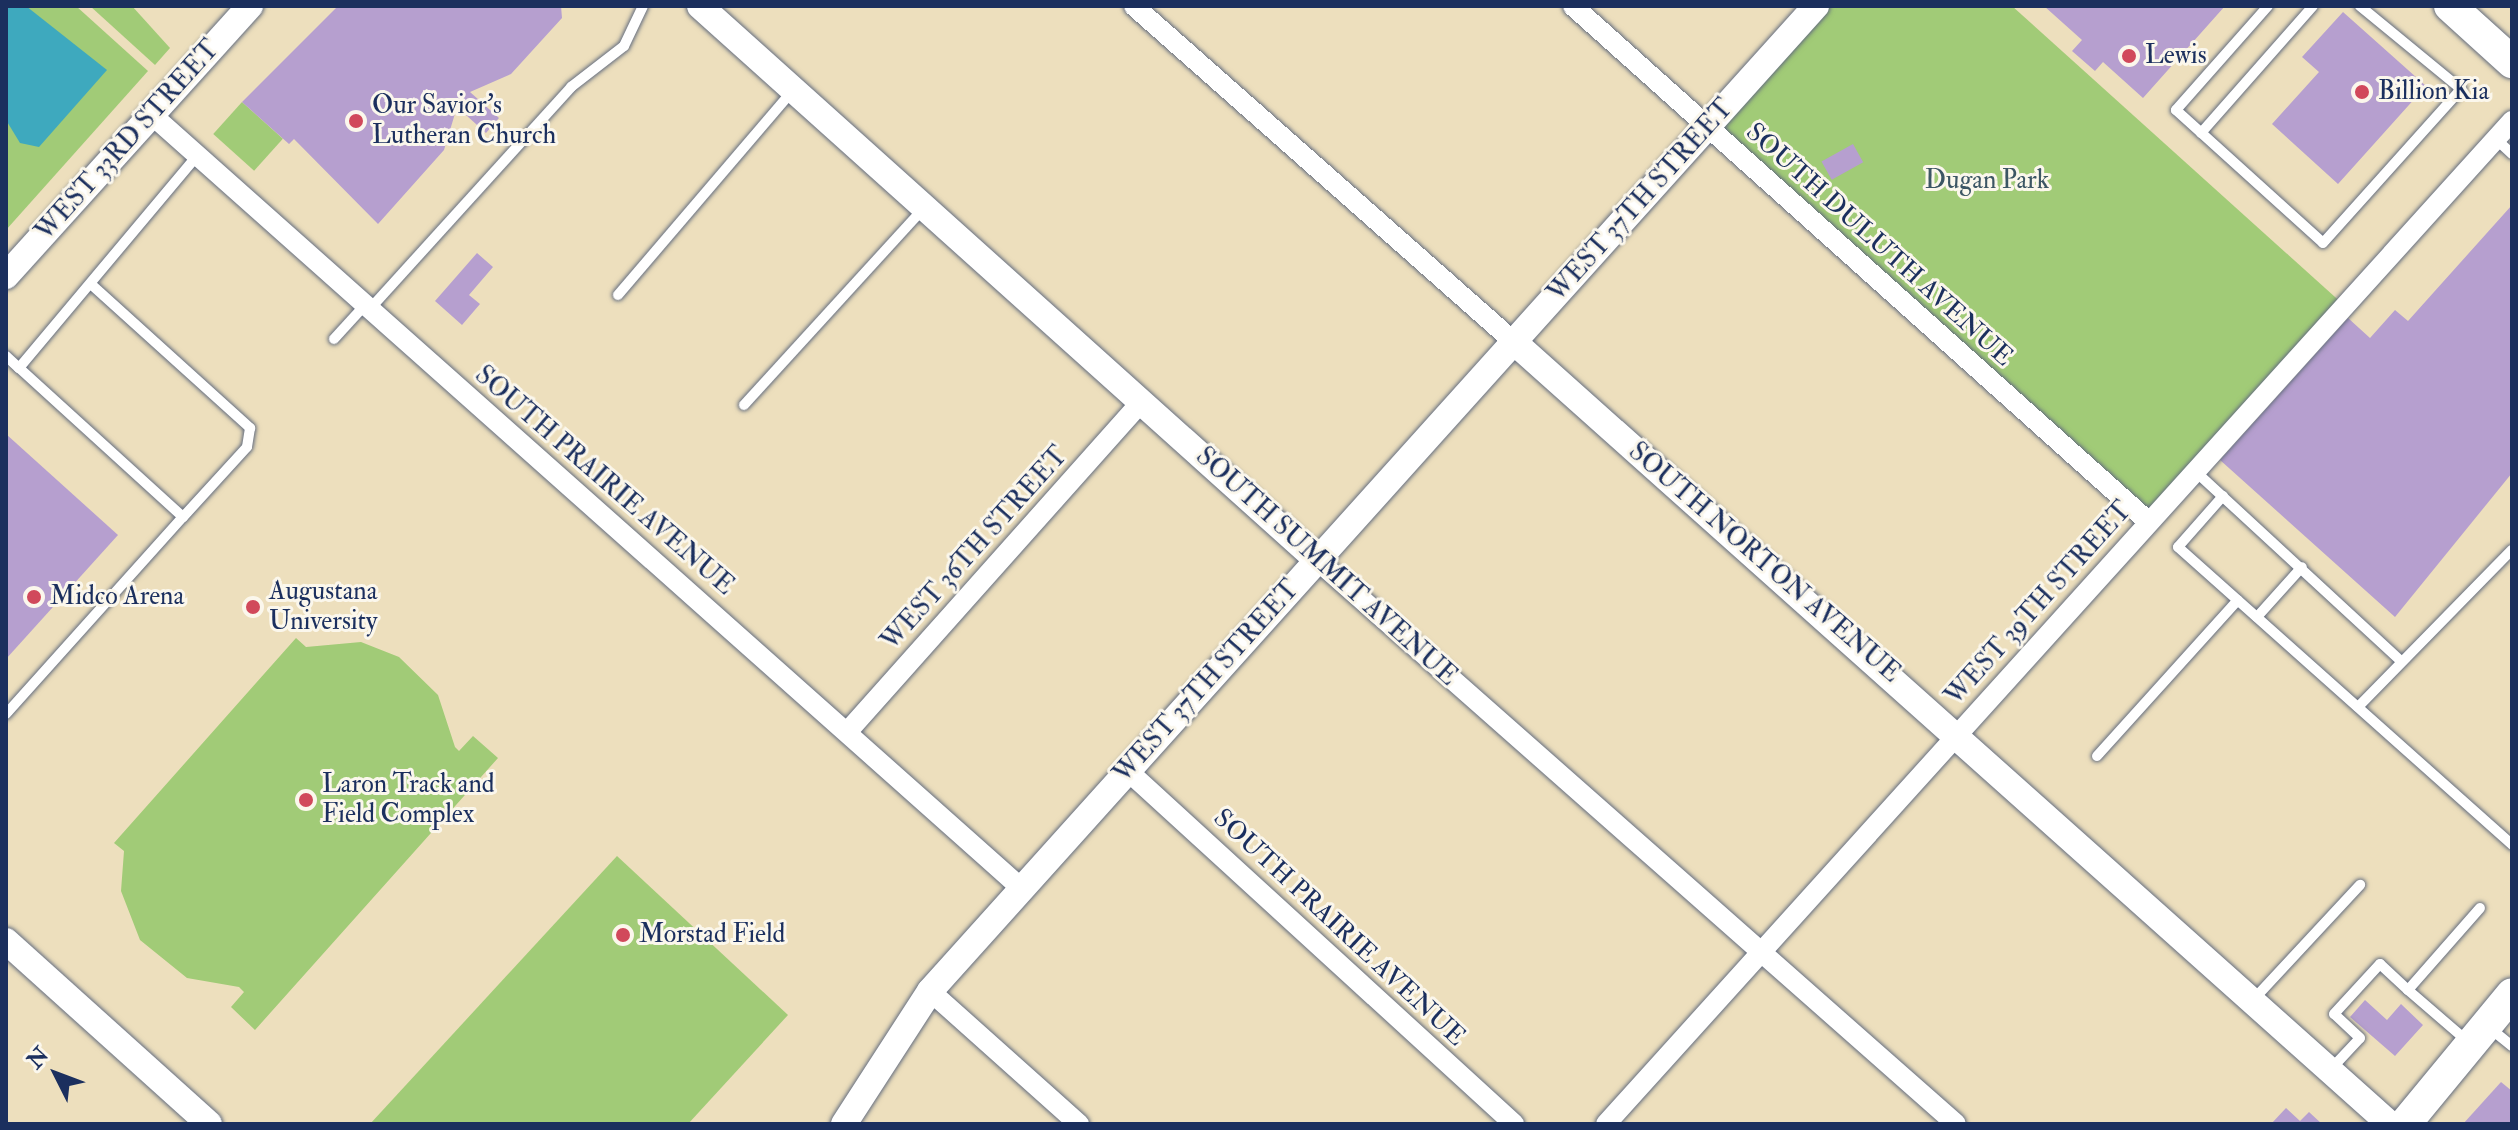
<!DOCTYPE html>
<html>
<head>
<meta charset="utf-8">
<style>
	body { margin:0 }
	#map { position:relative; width:2518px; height:1130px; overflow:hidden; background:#eddfbd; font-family:"IM FELL Double Pica",serif }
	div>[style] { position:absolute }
	.green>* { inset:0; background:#a1cb77; transform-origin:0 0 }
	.water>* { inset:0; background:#3ea9be }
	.building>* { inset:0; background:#b69fcf; transform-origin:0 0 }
	.roads { filter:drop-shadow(0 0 2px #646d7f) drop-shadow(0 0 2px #646d7f) }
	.service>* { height:10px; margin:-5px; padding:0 5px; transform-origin:5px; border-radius:5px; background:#fff }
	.minor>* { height:20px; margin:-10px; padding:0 10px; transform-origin:10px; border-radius:10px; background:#fff }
	.tertiary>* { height:26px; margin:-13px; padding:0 13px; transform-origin:13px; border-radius:13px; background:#fff }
	.primary>* { height:32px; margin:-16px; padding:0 16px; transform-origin:16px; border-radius:16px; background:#fff }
	.dots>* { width:22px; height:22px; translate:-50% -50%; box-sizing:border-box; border:4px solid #fbf7ec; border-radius:50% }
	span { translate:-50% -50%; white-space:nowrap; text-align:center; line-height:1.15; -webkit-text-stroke:6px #fbf7ec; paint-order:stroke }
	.poi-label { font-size:26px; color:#1b2f5e }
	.left { translate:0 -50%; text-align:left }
	.street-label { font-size:26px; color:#1b2f5e }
	.park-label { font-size:26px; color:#3c5664 }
	.frame { position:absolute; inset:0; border:8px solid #1b2f5e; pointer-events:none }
	.north { position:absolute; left:16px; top:1034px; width:80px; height:80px; -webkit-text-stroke:6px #fbf7ec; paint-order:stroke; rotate:312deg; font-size:22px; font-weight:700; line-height:32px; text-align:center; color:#1b2f5e }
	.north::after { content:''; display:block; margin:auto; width:28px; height:36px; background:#1b2f5e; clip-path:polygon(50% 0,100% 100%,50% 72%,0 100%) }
</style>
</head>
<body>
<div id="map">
	<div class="green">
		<div style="clip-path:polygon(6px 6px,76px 6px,148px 71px,6px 230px)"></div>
		<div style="clip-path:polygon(90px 6px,132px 6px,170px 48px,155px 65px)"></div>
		<div style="clip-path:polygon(1816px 6px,2012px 6px,2345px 306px,2149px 522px,1707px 126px)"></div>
		<div style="left:242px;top:102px;width:55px;height:43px;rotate:42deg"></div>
		<div style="clip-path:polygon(296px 638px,306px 647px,361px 642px,399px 657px,438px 695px,455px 747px,459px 751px,473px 736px,498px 758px,255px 1030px,231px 1007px,244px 992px,239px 987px,187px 978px,140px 940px,121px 891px,124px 851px,114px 843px)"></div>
		<div style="clip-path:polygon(617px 856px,788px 1015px,688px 1124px,370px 1124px)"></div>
	</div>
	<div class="water">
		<div style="clip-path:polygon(6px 6px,26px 6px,107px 70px,39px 147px,20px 143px,6px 120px)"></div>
	</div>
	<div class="building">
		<div style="clip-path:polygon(338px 6px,561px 6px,562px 18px,511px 74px,470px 92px,499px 118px,486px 133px,457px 107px,444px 150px,378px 224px,294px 139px,289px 144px,242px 102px)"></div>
		<div style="clip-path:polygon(2044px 6px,2225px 6px,2143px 98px,2103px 62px,2095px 71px,2072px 51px,2082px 40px)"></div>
		<div style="clip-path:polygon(2343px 12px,2426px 86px,2338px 184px,2272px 124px,2319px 72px,2302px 57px)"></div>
		<div style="left:1853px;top:144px;width:21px;height:36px;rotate:61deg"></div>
		<div style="clip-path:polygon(2512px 205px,2512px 473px,2395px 617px,2220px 460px,2348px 318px,2370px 338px,2395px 310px,2408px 321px)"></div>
		<div style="clip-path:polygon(477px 253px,493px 267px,469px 295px,480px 304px,462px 325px,435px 301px)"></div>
		<div style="clip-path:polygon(6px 434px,118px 535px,6px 659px)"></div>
		<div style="clip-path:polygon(2365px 1000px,2387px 1020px,2401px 1004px,2423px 1025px,2395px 1056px,2350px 1017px)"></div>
		<div style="clip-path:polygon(2501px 1082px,2512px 1091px,2512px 1124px,2463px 1124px)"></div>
		<div style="clip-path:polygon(2286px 1108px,2300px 1121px,2309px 1112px,2322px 1124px,2271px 1124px)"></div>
	</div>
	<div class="roads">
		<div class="service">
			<div style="left:2268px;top:6px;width:139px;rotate:131.5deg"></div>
			<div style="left:2176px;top:110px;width:198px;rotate:42.1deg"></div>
			<div style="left:2323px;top:243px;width:207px;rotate:-48.1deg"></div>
			<div style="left:2461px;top:89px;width:131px;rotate:-140.6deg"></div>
			<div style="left:2201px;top:133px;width:169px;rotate:-48.6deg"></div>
			<div style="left:2496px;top:139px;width:22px;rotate:43deg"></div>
			<div style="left:93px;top:286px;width:212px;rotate:42.1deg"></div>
			<div style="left:250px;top:428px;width:19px;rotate:99deg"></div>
			<div style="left:247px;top:447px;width:95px;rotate:132.4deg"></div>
			<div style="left:618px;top:295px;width:270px;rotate:-49.5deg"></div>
			<div style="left:369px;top:310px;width:301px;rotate:-47.8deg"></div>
			<div style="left:571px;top:87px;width:67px;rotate:-37.7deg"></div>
			<div style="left:624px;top:46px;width:44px;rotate:-64.6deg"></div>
			<div style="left:334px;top:339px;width:45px;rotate:-47.7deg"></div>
			<div style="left:6px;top:356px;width:18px;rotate:43deg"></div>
			<div style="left:19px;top:368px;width:277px;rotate:-50deg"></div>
			<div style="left:744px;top:405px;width:265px;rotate:-47.6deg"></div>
			<div style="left:2195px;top:471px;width:280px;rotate:42.7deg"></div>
			<div style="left:2223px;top:496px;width:68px;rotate:131.4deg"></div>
			<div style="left:2178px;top:547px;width:448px;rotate:41.7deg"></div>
			<div style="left:2257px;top:617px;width:67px;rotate:-48deg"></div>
			<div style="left:2358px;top:707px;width:220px;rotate:-45.6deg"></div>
			<div style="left:6px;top:714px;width:265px;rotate:-48.1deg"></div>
			<div style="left:183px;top:517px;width:222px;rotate:-137.7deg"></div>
			<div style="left:2097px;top:756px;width:210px;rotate:-47.9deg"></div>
			<div style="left:2254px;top:999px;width:156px;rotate:-47.1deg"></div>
			<div style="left:2491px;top:1029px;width:27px;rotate:39deg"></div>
			<div style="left:2466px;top:1040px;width:77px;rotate:-139.2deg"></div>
			<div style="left:2408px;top:990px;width:109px;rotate:-48.7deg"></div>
			<div style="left:2331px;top:1069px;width:42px;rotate:-46.9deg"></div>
			<div style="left:2360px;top:1038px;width:35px;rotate:-137deg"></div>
			<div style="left:2334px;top:1014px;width:68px;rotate:-47.4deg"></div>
			<div style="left:2380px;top:964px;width:38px;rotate:43deg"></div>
		</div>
		<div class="minor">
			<div style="left:1134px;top:6px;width:507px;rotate:41.48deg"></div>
			<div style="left:1573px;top:6px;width:773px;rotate:41.86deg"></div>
			<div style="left:152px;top:115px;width:1163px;rotate:41.65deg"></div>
			<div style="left:1317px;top:560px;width:852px;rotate:41.43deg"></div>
			<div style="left:849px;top:730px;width:439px;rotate:-48.3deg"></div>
			<div style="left:1128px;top:771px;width:523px;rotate:42.44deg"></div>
			<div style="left:930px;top:991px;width:200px;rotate:41.8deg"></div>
			<div style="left:1606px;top:1124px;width:1352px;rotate:-47.91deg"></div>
		</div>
		<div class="tertiary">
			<div style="left:700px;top:6px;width:829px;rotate:41.92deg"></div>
			<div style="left:6px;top:276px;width:364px;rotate:-47.9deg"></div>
			<div style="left:1514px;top:342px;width:1174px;rotate:41.76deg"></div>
			<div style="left:6px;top:941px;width:273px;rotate:42deg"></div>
			<div style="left:844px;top:1124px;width:158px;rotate:-57.1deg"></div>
			<div style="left:930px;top:991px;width:1325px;rotate:-48.03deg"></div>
		</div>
		<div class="primary">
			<div style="left:2450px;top:6px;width:84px;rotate:42.1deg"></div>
			<div style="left:2405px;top:1124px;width:168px;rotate:-50.5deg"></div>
		</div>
	</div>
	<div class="dots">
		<div style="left:2129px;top:56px;background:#d1495b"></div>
		<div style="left:2362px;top:92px;background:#d1495b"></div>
		<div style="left:356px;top:121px;background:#d1495b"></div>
		<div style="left:34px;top:597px;background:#d1495b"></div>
		<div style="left:253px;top:607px;background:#d1495b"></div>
		<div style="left:306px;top:800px;background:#d1495b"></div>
		<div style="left:623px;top:935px;background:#d1495b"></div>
	</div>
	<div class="poi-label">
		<span class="left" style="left:2145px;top:56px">Lewis</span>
		<span class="left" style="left:2378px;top:92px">Billion Kia</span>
		<span class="left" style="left:372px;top:121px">Our Savior's<br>Lutheran Church</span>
		<span class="left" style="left:269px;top:607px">Augustana<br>University</span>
		<span class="left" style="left:50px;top:597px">Midco Arena</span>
		<span class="left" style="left:322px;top:800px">Laron Track and<br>Field Complex</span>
		<span class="left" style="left:639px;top:935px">Morstad Field</span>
	</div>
	<div class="street-label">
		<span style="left:128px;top:141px;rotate:-48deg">WEST 33RD STREET</span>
		<span style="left:1641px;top:201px;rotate:-48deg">WEST 37TH STREET</span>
		<span style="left:1879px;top:245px;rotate:42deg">SOUTH DULUTH AVENUE</span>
		<span style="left:604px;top:481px;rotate:41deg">SOUTH PRAIRIE AVENUE</span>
		<span style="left:975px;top:549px;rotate:-48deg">WEST 36TH STREET</span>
		<span style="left:1764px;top:563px;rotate:41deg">SOUTH NORTON AVENUE</span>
		<span style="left:1326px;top:567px;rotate:42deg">SOUTH SUMMIT AVENUE</span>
		<span style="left:2039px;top:604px;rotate:-48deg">WEST 39TH STREET</span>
		<span style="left:1207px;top:682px;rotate:-48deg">WEST 37TH STREET</span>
		<span style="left:1339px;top:928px;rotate:43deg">SOUTH PRAIRIE AVENUE</span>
	</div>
	<div class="park-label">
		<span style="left:1987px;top:181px">Dugan Park</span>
	</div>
	<div class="frame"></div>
	<div class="north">N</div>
</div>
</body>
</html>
